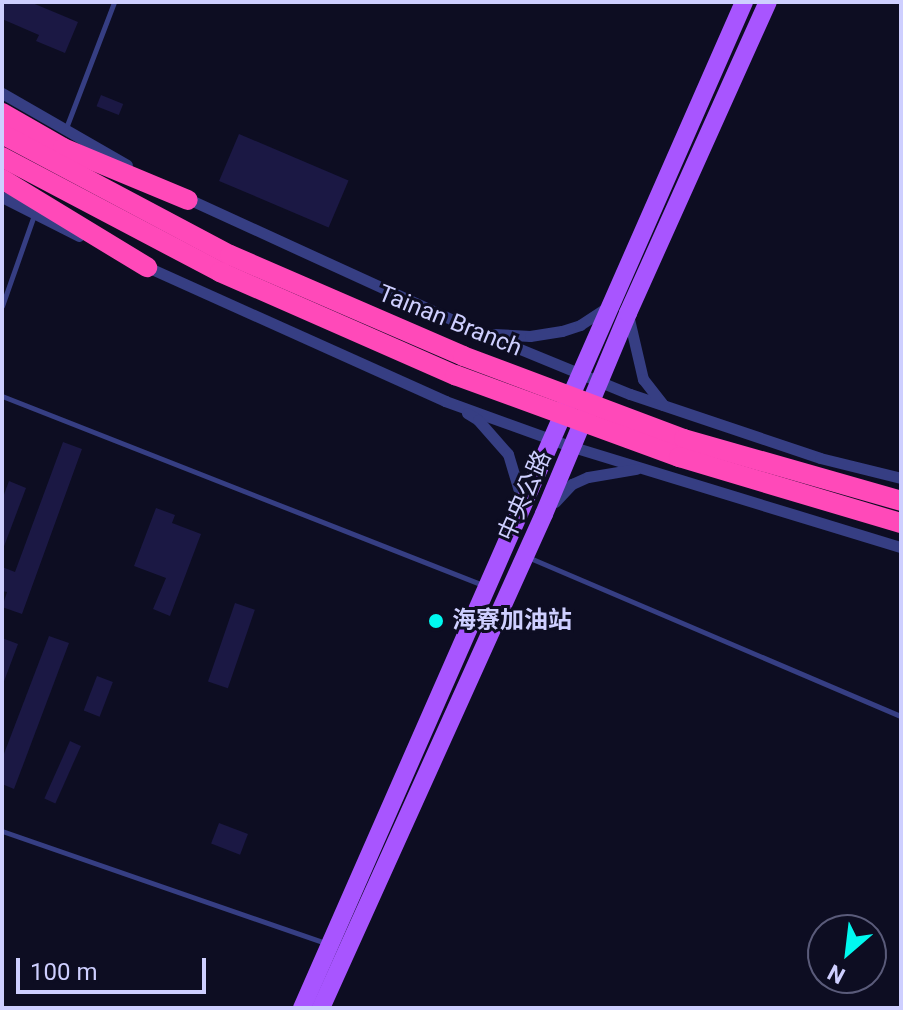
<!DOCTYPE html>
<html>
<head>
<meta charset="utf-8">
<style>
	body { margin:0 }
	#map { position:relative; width:903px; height:1010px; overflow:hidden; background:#0d0d22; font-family:Roboto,"Noto Sans TC",sans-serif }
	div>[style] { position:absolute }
	.building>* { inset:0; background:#1b1844; transform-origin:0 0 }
	.lane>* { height:5px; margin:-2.5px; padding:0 2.5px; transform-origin:2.5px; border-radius:2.5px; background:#363e83 }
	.street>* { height:11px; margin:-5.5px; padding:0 5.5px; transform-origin:5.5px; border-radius:5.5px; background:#363e83 }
	.primary>* { height:18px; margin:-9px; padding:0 9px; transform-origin:9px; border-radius:9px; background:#a855ff }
	.highway>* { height:20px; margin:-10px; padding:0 10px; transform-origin:10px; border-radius:10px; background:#ff49b9 }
	.dots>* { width:22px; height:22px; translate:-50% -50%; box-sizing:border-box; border:4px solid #0d0d22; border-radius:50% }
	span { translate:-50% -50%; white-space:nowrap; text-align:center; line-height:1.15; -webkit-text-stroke:6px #0d0d22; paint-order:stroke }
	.street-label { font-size:24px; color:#cecfff }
	.poi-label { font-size:24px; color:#cecfff; font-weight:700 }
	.left { translate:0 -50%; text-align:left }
	.frame { position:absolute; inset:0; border:4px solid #cecfff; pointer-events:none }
	.north { position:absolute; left:807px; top:914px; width:80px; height:80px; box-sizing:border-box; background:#0d0d22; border:2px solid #5a5b7a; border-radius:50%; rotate:208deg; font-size:22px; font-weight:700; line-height:32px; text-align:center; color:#cecfff }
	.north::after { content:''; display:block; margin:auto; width:28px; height:36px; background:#00f9f0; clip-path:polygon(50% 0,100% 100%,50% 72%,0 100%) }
	.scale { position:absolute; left:16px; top:958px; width:190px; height:36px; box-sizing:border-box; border:4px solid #cecfff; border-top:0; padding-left:10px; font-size:24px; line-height:28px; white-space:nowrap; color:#cecfff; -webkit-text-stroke:6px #0d0d22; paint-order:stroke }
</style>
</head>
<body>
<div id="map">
	<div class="building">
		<div style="clip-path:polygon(2px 2px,30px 2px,78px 22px,65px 53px,36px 41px,39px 35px,2px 19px)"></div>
		<div style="left:101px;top:95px;width:24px;height:12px;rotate:22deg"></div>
		<div style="left:239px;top:134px;width:119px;height:51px;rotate:23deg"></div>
		<div style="clip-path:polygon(63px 442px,82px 449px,22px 614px,2px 607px,7px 592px,2px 591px,2px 567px,15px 572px)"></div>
		<div style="clip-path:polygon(9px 481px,26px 488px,3px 549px,2px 500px)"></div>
		<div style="clip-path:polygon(156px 508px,175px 515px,172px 523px,201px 534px,170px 616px,153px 609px,166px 578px,134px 566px)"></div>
		<div style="left:235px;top:603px;width:21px;height:83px;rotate:19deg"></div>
		<div style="clip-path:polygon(49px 636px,69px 643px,14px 789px,2px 784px,2px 759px)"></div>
		<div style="clip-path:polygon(2px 638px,18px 644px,3px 684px,2px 684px)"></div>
		<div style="left:97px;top:676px;width:17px;height:37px;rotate:21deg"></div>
		<div style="left:70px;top:741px;width:12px;height:63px;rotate:24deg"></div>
		<div style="left:219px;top:823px;width:31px;height:22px;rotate:21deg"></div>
	</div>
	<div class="lane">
		<div style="left:66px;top:128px;width:135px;rotate:-69.1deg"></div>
		<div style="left:2px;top:306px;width:96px;rotate:-70.6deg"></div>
		<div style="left:2px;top:396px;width:517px;rotate:21.45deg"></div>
		<div style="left:530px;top:558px;width:403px;rotate:23.1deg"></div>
		<div style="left:2px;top:831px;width:342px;rotate:19.1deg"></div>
	</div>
	<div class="street">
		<div style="left:2px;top:93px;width:144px;rotate:29.9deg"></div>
		<div style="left:2px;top:197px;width:86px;rotate:26.9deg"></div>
		<div style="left:184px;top:197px;width:327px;rotate:24.6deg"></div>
		<div style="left:481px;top:333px;width:161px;rotate:22.3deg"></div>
		<div style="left:630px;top:394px;width:200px;rotate:18.6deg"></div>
		<div style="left:820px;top:458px;width:83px;rotate:13.9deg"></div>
		<div style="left:145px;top:266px;width:329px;rotate:24.2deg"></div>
		<div style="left:445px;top:401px;width:136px;rotate:19.8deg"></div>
		<div style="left:573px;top:447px;width:343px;rotate:17deg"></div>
		<div style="left:629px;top:319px;width:62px;rotate:76.9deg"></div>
		<div style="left:643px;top:379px;width:33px;rotate:52deg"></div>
		<div style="left:494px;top:334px;width:36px;rotate:3deg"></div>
		<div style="left:530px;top:336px;width:32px;rotate:-9deg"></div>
		<div style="left:562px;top:331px;width:19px;rotate:-18deg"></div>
		<div style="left:580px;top:325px;width:35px;rotate:-33deg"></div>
		<div style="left:467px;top:413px;width:13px;rotate:32deg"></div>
		<div style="left:478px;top:420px;width:45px;rotate:48.6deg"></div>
		<div style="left:508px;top:454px;width:52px;rotate:73.3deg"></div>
		<div style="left:555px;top:502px;width:25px;rotate:-47deg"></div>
		<div style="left:572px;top:484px;width:17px;rotate:-24deg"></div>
		<div style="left:588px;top:477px;width:49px;rotate:-9.5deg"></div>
	</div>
	<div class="primary">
		<div style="left:302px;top:1008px;width:1099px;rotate:-66.28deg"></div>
		<div style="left:321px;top:1008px;width:542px;rotate:-65.7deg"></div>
		<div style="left:544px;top:514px;width:218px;rotate:-67.3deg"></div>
		<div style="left:628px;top:313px;width:341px;rotate:-65.8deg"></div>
	</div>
	<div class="highway">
		<div style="left:2px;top:113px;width:70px;rotate:29.8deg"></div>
		<div style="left:63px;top:148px;width:135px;rotate:22.6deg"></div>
		<div style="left:2px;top:134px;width:258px;rotate:28deg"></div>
		<div style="left:230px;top:255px;width:254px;rotate:23.4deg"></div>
		<div style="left:463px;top:356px;width:236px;rotate:20.6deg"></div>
		<div style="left:684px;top:439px;width:226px;rotate:15.9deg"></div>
		<div style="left:2px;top:157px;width:246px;rotate:27.8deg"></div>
		<div style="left:220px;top:272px;width:257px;rotate:23.7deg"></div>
		<div style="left:455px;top:375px;width:239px;rotate:20.1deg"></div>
		<div style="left:679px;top:457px;width:232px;rotate:16.6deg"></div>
		<div style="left:2px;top:179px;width:170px;rotate:31.3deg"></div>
	</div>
	<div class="dots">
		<div style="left:436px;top:621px;background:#00f9f0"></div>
	</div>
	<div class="street-label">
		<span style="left:450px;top:321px;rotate:22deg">Tainan Branch</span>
		<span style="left:525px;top:496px;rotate:-66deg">中央公路</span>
	</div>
	<div class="poi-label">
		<span class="left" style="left:452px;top:621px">海寮加油站</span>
	</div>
	<div class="frame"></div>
	<div class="north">N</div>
	<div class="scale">100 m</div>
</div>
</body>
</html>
